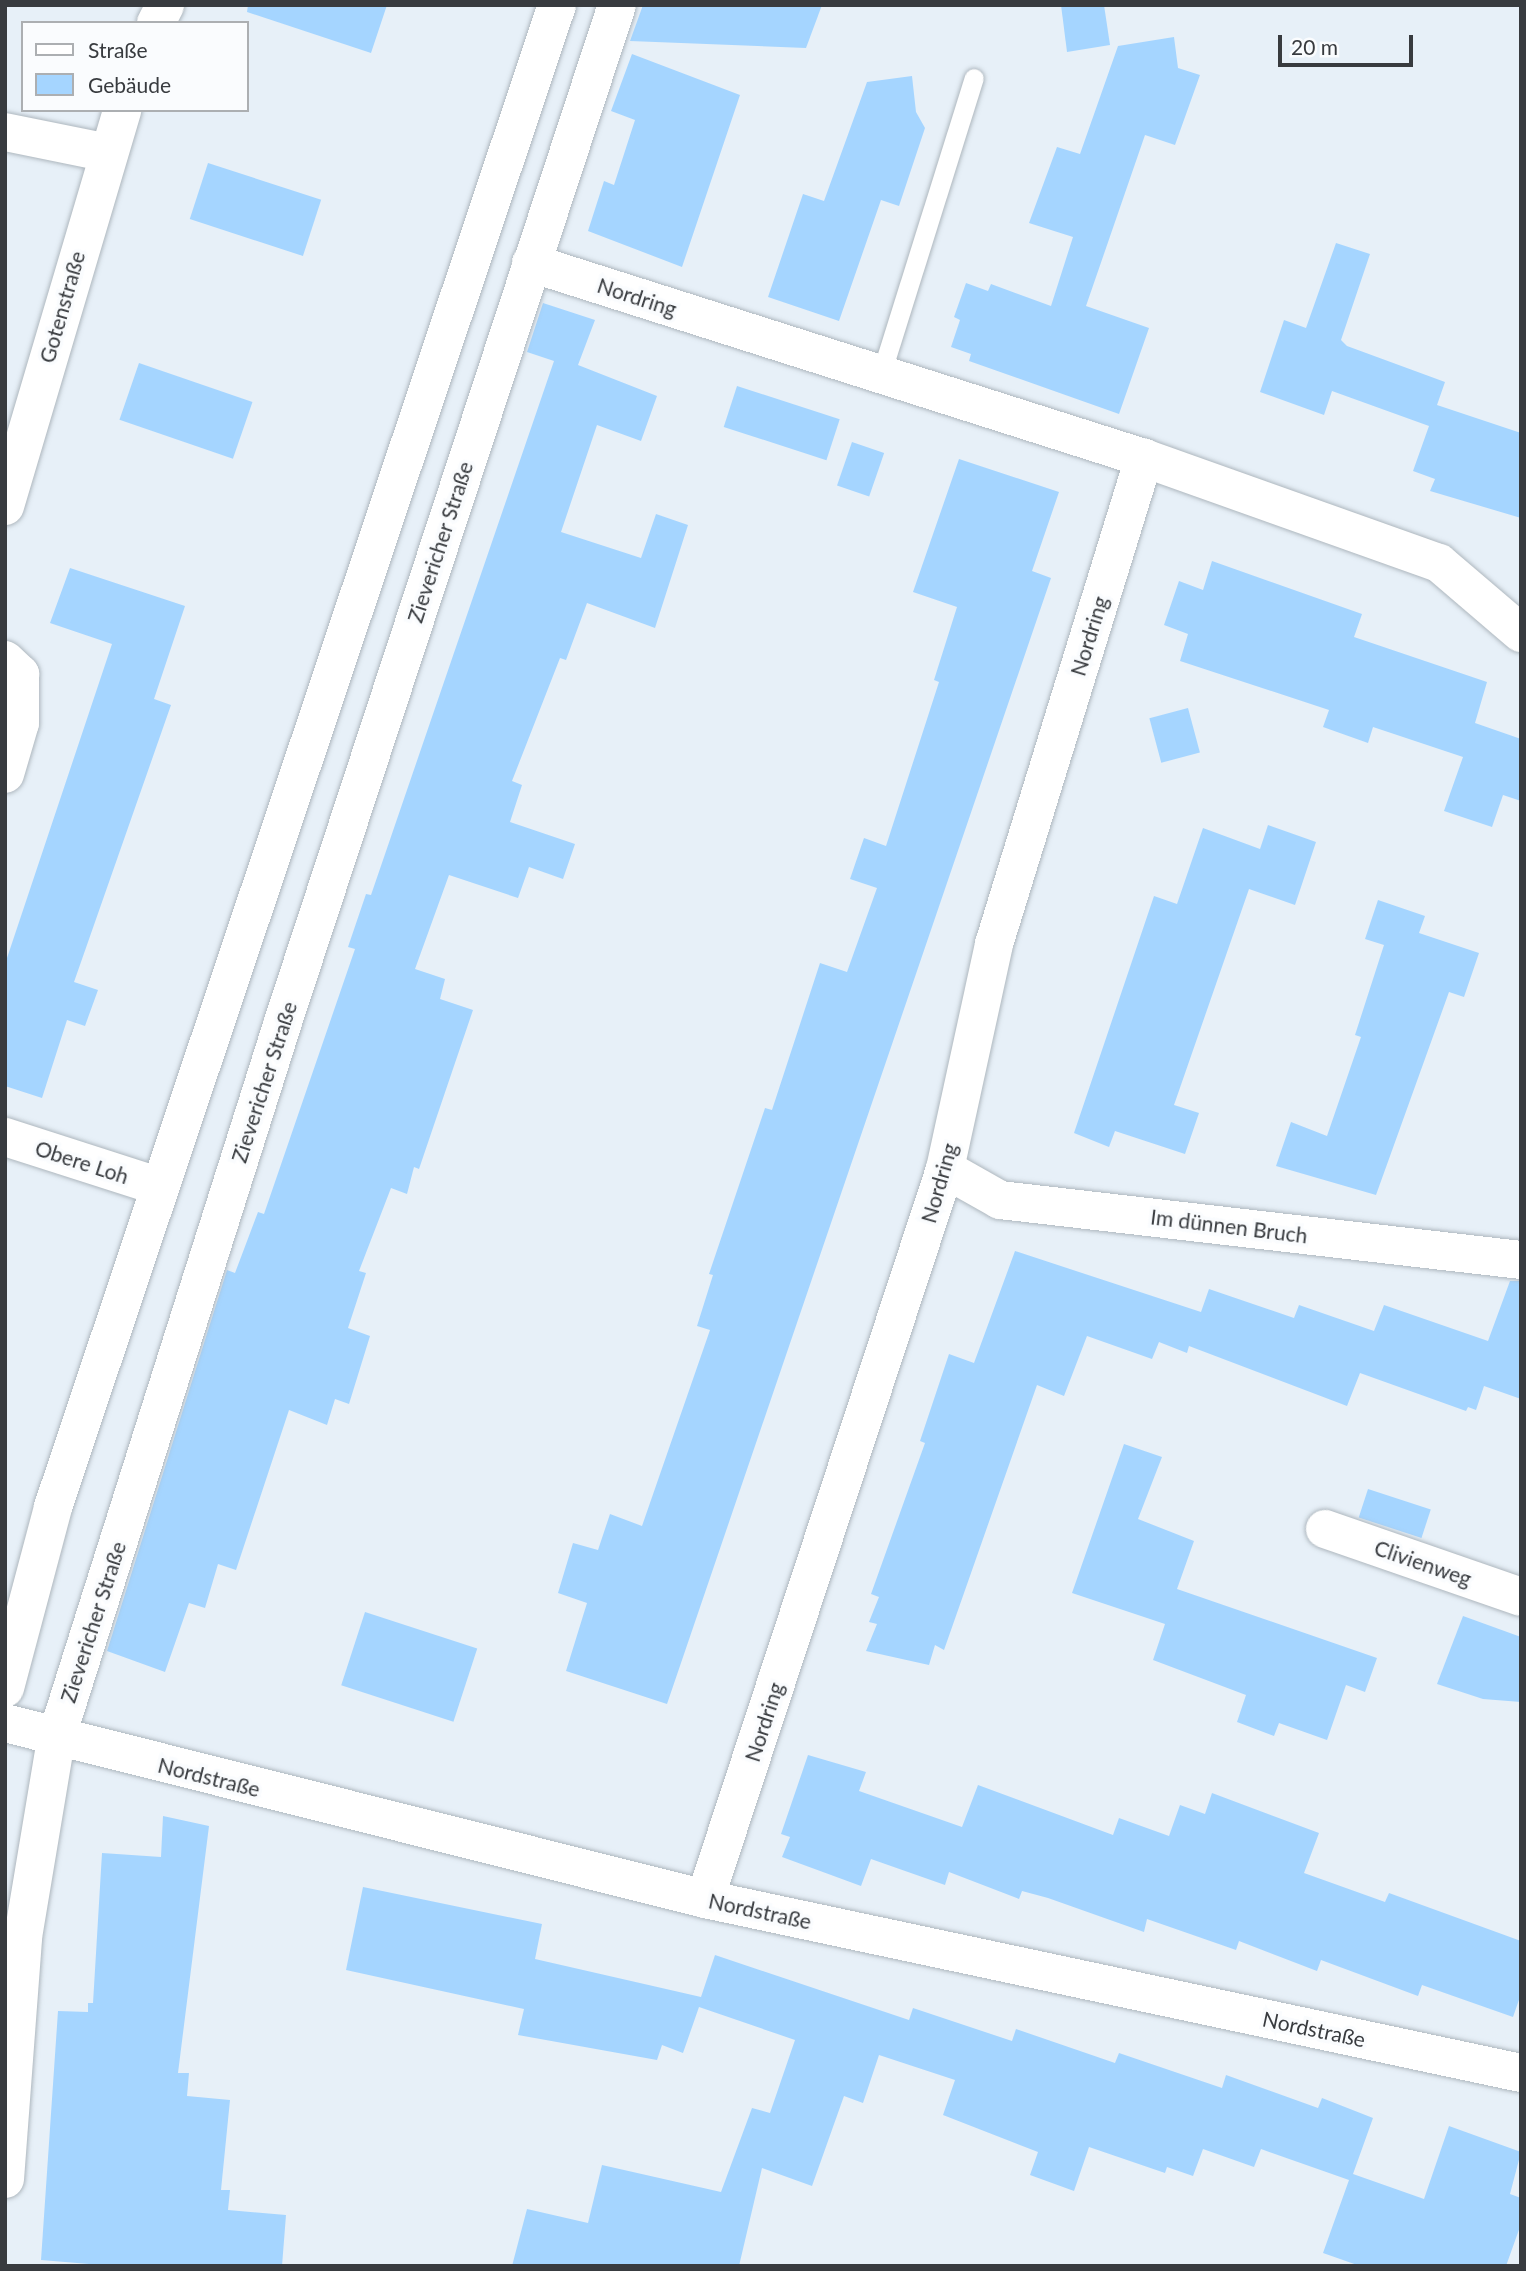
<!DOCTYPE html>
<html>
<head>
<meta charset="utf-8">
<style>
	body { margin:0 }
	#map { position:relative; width:1526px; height:2271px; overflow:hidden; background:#e7f0f8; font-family:Lato,sans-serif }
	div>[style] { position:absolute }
	.building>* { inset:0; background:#a5d5ff; transform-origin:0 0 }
	.roads { filter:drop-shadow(0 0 2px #aeb7be) drop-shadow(0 0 2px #aeb7be) }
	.lane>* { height:19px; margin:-9.5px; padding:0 9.5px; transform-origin:9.5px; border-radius:9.5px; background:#fff }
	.street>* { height:38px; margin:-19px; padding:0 19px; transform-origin:19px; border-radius:19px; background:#fff }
	.secondary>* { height:38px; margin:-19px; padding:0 19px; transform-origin:19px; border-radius:19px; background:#fff }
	span { translate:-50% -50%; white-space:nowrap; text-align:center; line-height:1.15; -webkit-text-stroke:7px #fafcfe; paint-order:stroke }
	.street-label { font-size:21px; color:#383b3f }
	.frame { position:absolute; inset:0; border:7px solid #383b3f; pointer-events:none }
	.legend { position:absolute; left:21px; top:21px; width:228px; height:91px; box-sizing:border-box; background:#fafcfe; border:2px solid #acafb2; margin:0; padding:9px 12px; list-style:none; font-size:21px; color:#383b3f }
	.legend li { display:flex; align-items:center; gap:14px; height:35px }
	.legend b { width:35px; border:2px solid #acafb2 }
	.scale { position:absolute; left:1278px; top:35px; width:135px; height:32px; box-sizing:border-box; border:4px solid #383b3f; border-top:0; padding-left:9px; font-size:21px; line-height:24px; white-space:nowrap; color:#383b3f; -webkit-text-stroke:5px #fafcfe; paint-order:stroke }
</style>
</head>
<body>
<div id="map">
	<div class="building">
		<div style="clip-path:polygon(248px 5px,387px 5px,371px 53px,247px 12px)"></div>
		<div style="clip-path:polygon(643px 5px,822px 5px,806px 48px,630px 41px)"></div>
		<div style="clip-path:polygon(1061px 5px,1104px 5px,1110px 45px,1067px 52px)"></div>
		<div style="clip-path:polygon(1174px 37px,1178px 68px,1200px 75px,1175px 145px,1145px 135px,1086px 306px,1149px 328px,1119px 414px,969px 361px,971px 354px,951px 347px,960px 320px,954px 317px,966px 283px,988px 291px,991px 284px,1051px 306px,1073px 237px,1029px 223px,1057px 147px,1080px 154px,1118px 46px)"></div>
		<div style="clip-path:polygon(632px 54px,740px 95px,682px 267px,588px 231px,604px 181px,614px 185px,635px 120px,611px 111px)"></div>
		<div style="clip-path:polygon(912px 76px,916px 112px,925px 128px,899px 206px,881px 200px,839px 321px,768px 297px,803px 194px,824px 201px,867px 82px)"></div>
		<div style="left:208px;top:163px;width:119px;height:59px;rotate:18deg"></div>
		<div style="clip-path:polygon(1336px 243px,1370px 254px,1341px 340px,1347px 346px,1445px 382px,1437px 405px,1521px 433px,1521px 518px,1430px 491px,1435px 479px,1413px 471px,1429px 426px,1332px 391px,1324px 415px,1260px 392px,1284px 320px,1306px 328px)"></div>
		<div style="clip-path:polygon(543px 303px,595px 320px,578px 365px,657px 396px,641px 441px,597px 425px,561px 532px,641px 558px,656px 514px,688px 525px,655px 628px,587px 603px,566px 660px,560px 658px,512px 781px,522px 785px,510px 822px,575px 844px,563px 879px,529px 867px,518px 898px,449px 875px,415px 969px,445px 979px,440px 999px,473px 1010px,419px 1169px,414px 1167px,407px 1194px,391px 1188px,359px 1271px,366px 1273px,348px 1328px,370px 1336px,349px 1404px,335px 1399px,327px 1425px,289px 1410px,236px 1570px,218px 1564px,205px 1608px,189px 1603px,165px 1672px,107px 1651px,227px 1270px,235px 1273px,258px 1212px,264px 1214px,355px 949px,348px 947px,366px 894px,371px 895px,554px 361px,527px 352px)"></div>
		<div style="left:139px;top:363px;width:120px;height:60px;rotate:19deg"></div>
		<div style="left:737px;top:386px;width:108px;height:43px;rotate:18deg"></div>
		<div style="left:852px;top:442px;width:34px;height:46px;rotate:19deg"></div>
		<div style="clip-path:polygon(959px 459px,1059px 492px,1032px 571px,1051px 578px,667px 1704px,566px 1671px,587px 1603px,558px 1593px,573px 1543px,598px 1550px,610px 1514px,642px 1526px,710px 1330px,697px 1326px,713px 1275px,709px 1274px,765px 1108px,772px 1110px,820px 963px,847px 972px,877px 888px,850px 879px,864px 838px,886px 846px,939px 682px,934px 680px,957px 607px,913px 592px)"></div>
		<div style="clip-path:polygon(1212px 561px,1362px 614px,1354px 637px,1487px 682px,1475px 723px,1521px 739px,1521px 801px,1503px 795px,1492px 827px,1444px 811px,1463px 757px,1373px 727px,1368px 743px,1323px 727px,1329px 710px,1180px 661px,1188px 634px,1164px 625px,1179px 581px,1203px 590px)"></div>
		<div style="clip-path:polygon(70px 568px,185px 606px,154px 699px,171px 705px,74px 982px,98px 990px,85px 1026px,67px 1020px,42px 1098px,5px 1086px,5px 964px,112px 644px,50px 623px)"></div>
		<div style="left:1188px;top:708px;width:46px;height:40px;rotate:75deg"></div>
		<div style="clip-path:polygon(1268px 825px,1316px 842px,1295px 905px,1249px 889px,1174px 1105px,1199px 1113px,1185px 1154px,1115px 1131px,1109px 1147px,1074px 1133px,1154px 896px,1177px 904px,1203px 828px,1260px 849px)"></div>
		<div style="clip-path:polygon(1378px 900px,1425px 916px,1419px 933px,1479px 953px,1464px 997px,1449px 992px,1376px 1195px,1276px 1166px,1291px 1122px,1327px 1136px,1361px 1037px,1355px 1035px,1384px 945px,1365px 939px)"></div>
		<div style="clip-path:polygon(1015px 1251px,1201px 1312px,1209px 1289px,1294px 1318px,1299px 1305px,1374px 1331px,1384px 1305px,1488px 1341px,1510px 1281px,1521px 1281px,1521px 1399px,1484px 1386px,1476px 1410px,1468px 1407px,1466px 1411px,1360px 1373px,1347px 1406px,1189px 1346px,1187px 1353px,1159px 1342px,1152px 1359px,1087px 1336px,1064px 1396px,1037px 1385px,944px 1650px,935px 1645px,929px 1665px,866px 1651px,877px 1624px,869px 1622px,879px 1597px,871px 1594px,925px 1443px,920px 1441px,949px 1354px,974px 1363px)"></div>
		<div style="clip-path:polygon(1124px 1444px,1162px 1457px,1138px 1519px,1194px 1541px,1177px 1589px,1377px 1658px,1365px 1692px,1346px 1685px,1327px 1740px,1279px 1723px,1274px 1736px,1237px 1722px,1246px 1695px,1153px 1660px,1165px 1624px,1072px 1593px)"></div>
		<div style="left:1368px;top:1489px;width:66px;height:30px;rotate:18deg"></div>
		<div style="left:365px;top:1612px;width:118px;height:77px;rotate:18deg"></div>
		<div style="clip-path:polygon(1463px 1616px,1521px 1637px,1521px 1702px,1483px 1699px,1437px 1684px)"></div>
		<div style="clip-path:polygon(808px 1755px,866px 1772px,859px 1791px,962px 1827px,978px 1785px,1113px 1835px,1119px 1818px,1169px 1836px,1180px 1805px,1205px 1814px,1212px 1793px,1252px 1808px,1319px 1833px,1304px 1873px,1385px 1902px,1389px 1893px,1521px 1941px,1521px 1994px,1513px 2017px,1422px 1985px,1418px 1996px,1321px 1960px,1317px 1971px,1239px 1941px,1236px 1950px,1147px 1919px,1144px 1932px,1048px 1898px,1022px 1891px,1019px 1899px,949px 1872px,945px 1885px,871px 1859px,861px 1886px,782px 1857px,790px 1837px,781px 1834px)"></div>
		<div style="clip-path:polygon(163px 1816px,209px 1826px,178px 2073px,189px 2073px,187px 2096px,230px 2100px,221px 2190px,230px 2190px,228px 2210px,286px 2215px,282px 2266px,113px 2266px,41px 2260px,58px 2011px,88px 2012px,88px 2003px,93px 2003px,102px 1853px,161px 1857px)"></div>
		<div style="clip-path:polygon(363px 1887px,542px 1924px,535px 1959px,701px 1997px,715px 1955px,909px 2020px,913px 2008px,1012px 2041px,1016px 2029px,1115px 2063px,1119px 2053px,1222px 2088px,1226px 2075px,1318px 2108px,1322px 2098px,1373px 2118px,1353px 2174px,1424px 2199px,1449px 2126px,1521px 2152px,1510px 2194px,1521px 2198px,1521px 2224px,1506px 2266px,1360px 2266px,1323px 2253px,1349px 2180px,1261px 2149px,1254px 2167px,1203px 2149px,1193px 2176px,1167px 2167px,1165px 2173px,1089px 2147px,1074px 2191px,1030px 2175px,1038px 2152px,943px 2115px,955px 2080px,879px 2055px,863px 2103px,844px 2096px,812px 2186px,762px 2168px,739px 2266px,512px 2266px,527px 2209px,588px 2223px,602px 2165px,721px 2192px,752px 2108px,770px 2113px,795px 2040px,699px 2007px,683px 2053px,662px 2045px,657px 2060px,518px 2035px,524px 2009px,346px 1970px)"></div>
	</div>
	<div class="roads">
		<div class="lane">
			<div style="left:881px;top:374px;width:310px;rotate:-72.6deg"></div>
		</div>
		<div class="street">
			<div style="left:156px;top:23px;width:20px;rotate:-63deg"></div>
			<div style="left:5px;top:132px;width:105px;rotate:11.5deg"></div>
			<div style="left:531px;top:263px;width:643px;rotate:17.65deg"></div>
			<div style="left:1144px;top:458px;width:313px;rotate:19.6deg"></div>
			<div style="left:1439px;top:563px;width:108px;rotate:40.5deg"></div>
			<div style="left:5px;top:506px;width:413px;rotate:-73.5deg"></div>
			<div style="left:5px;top:660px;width:21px;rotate:43deg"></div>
			<div style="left:20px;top:674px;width:49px;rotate:90deg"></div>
			<div style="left:20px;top:723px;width:53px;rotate:106.4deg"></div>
			<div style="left:5px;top:1137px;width:161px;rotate:17.8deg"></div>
			<div style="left:945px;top:1169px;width:63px;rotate:29.4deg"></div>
			<div style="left:1000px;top:1200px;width:524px;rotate:6.57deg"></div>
			<div style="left:1325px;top:1529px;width:207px;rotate:19.1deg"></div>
			<div style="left:5px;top:1723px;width:722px;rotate:14.11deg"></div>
			<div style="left:705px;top:1899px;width:834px;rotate:12.04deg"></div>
			<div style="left:705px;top:1899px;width:768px;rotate:-71.8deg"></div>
			<div style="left:945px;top:1169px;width:230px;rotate:-77.7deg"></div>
			<div style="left:994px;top:944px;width:509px;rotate:-72.85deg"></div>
			<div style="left:5px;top:2179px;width:243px;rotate:-85.7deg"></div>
			<div style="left:23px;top:1937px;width:201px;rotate:-80.5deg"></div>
			<div style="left:56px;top:1739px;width:752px;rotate:-72.43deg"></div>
			<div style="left:283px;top:1022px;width:1070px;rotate:-71.82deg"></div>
		</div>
		<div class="secondary">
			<div style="left:5px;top:1688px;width:187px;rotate:-75.1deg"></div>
			<div style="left:53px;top:1507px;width:1584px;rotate:-71.45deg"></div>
		</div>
	</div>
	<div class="street-label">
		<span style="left:637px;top:297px;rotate:18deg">Nordring</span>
		<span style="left:62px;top:307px;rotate:-74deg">Gotenstraße</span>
		<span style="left:440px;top:542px;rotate:-72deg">Zievericher Straße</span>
		<span style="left:1089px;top:636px;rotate:-73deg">Nordring</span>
		<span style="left:264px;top:1082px;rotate:-72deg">Zievericher Straße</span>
		<span style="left:82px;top:1162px;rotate:18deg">Obere Loh</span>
		<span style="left:939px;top:1183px;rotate:-74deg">Nordring</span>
		<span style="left:1229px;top:1226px;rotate:7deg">Im dünnen Bruch</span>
		<span style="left:1423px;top:1563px;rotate:19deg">Clivienweg</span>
		<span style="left:93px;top:1622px;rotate:-72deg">Zievericher Straße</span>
		<span style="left:764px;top:1722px;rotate:-72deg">Nordring</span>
		<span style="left:209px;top:1777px;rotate:14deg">Nordstraße</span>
		<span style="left:760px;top:1911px;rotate:12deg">Nordstraße</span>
		<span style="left:1314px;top:2029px;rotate:12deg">Nordstraße</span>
	</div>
	<div class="frame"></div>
	<ul class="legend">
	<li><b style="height:9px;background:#fff"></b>Straße</li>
	<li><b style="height:19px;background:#a5d5ff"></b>Gebäude</li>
	</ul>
	<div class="scale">20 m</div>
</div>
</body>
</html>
